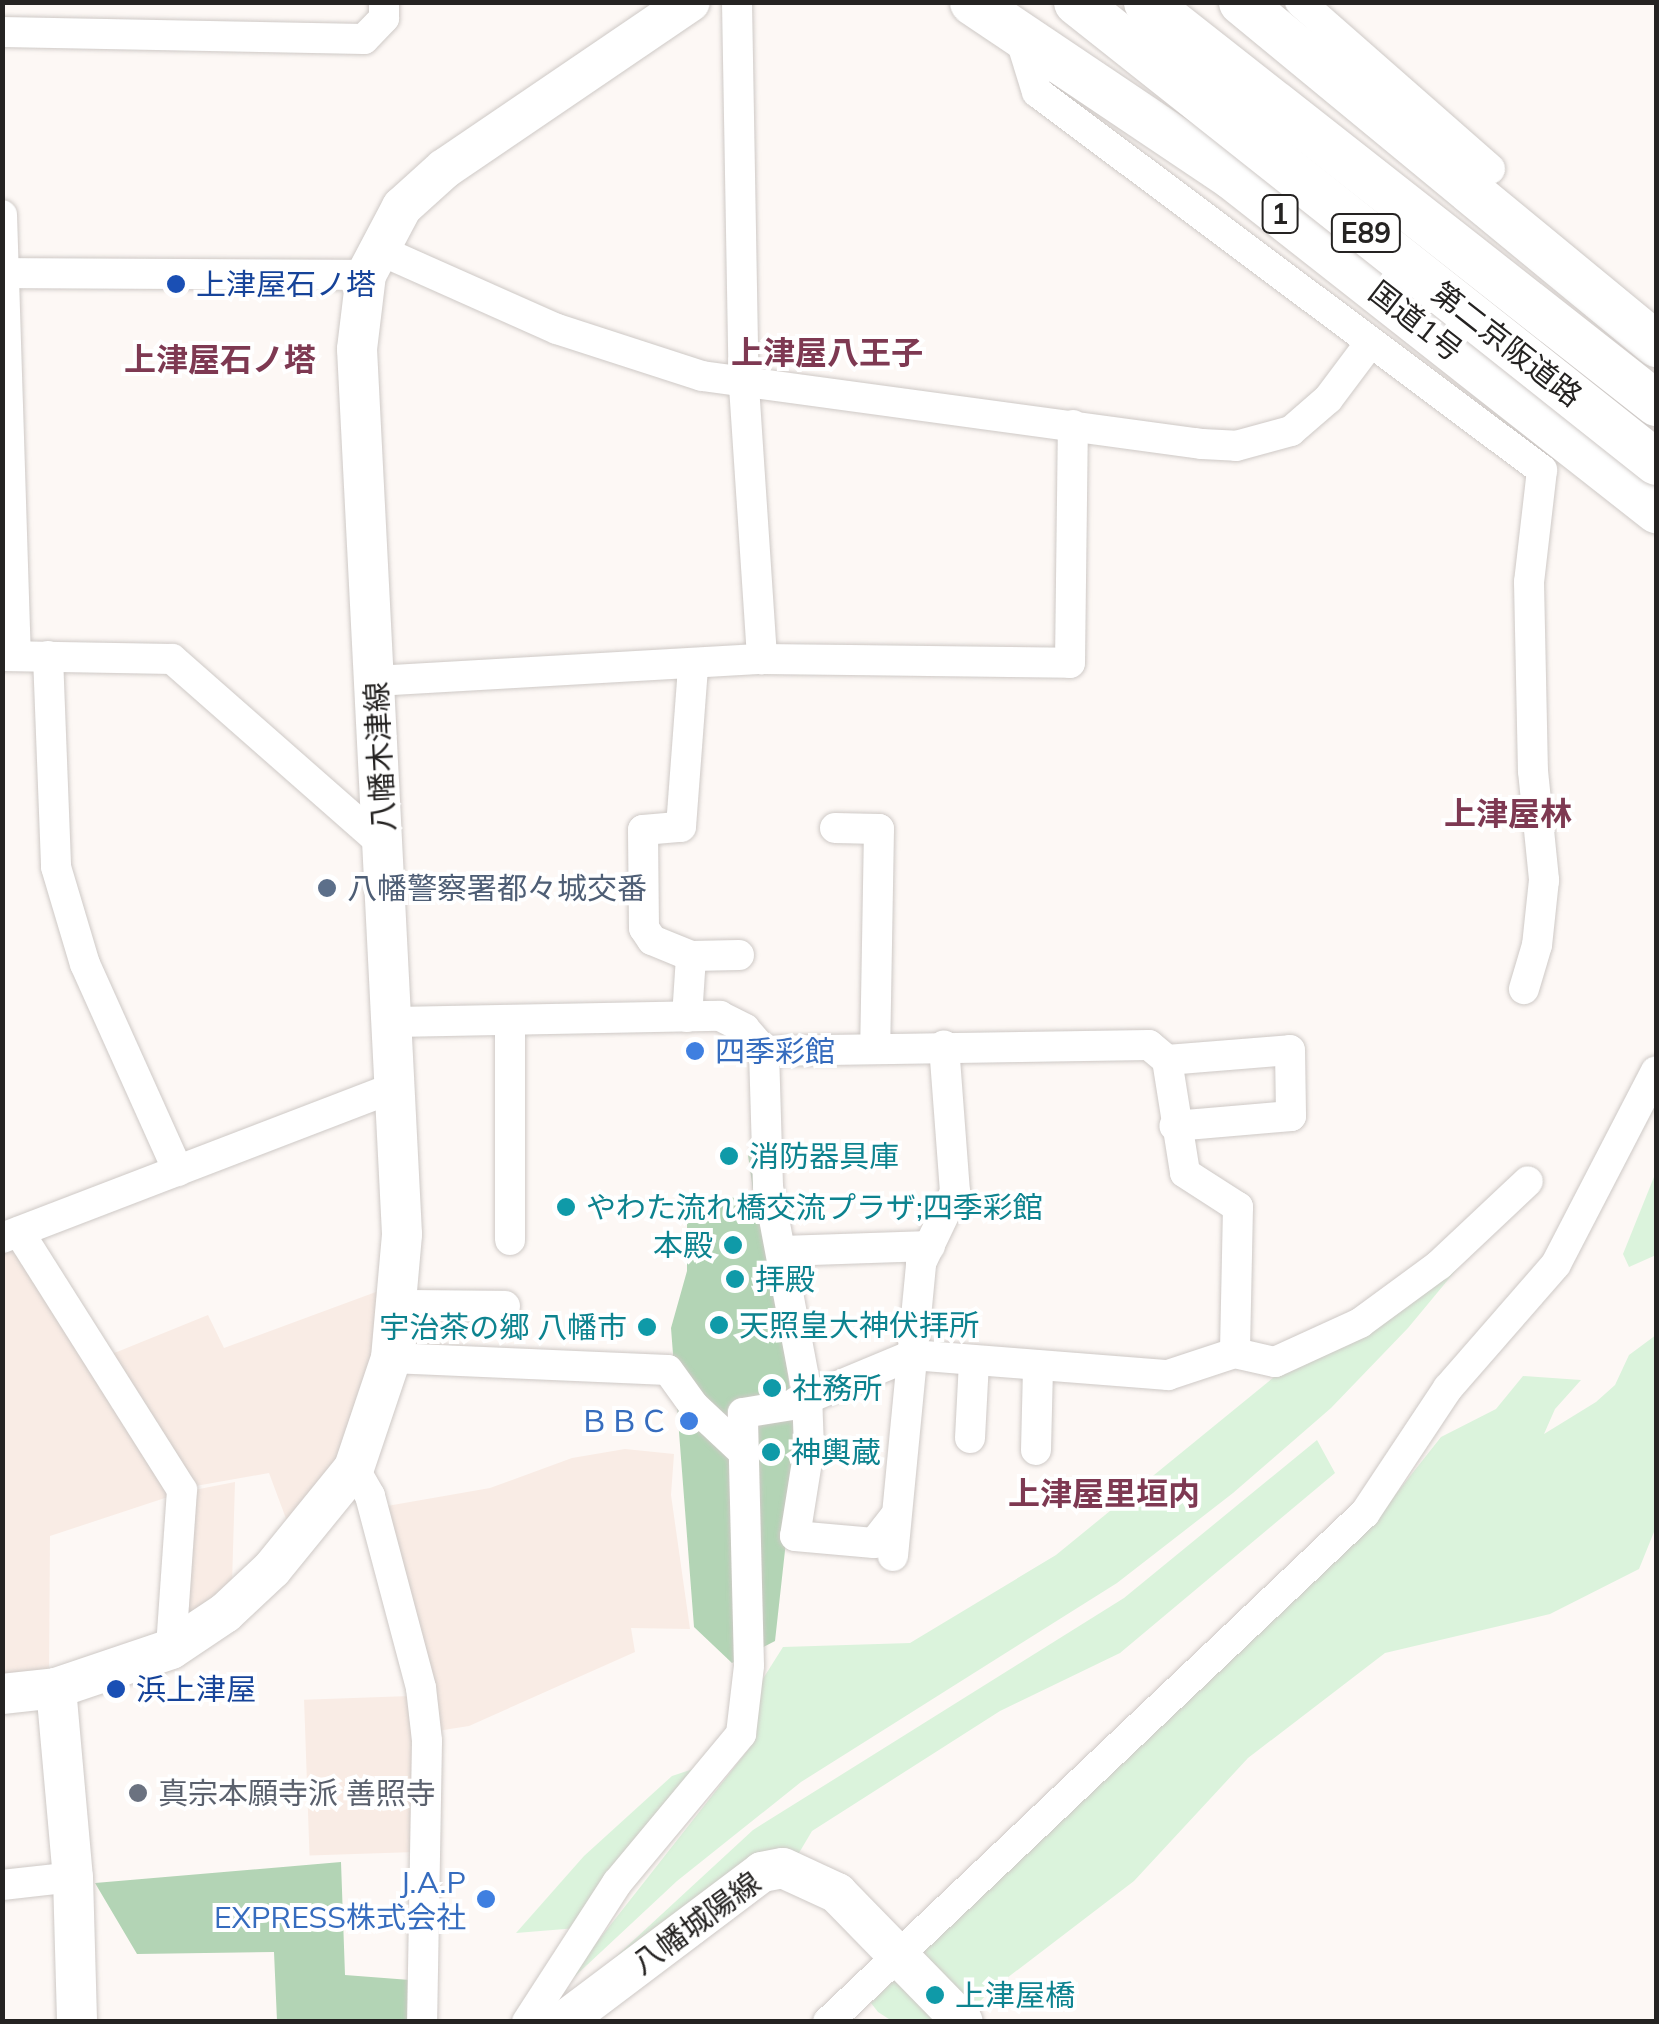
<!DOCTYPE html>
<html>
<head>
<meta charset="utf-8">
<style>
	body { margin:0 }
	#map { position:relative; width:1659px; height:2024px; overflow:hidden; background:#fdf8f5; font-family:Mulish,"Noto Sans JP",sans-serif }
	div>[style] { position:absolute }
	.built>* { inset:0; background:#f9ece5; transform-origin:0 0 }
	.green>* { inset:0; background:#dbf3dc }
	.forest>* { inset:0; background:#b3d4b5 }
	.roads { filter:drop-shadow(0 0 2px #cec9c6) drop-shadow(0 0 2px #cec9c6) }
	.minor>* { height:30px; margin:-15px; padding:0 15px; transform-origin:15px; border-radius:15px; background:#fff }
	.major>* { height:40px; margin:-20px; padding:0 20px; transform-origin:20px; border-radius:20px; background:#fff }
	.highway>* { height:45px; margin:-22.5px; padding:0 22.5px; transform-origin:22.5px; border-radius:22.5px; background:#fff }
	.bridges { filter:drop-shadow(0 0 2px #cec9c6) drop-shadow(0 0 2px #cec9c6) }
	.highway-bridge>* { height:45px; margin:-22.5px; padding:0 22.5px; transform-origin:22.5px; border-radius:22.5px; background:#fff }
	.dots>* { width:28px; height:28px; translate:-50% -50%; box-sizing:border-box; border:5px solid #fff; border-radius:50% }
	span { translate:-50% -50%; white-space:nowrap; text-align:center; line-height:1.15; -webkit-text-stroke:8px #fff; paint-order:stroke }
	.shield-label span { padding:2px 8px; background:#fff; border:2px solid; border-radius:8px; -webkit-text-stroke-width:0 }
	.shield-label { font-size:28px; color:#252322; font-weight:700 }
	.transit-label { font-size:30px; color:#164399 }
	.left { translate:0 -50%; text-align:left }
	.street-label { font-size:30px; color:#252322 }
	.service-label { font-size:30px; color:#4e5e75 }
	.shop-label { font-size:30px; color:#366cbe }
	.right { translate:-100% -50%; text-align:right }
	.culture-label { font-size:30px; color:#0d838f }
	.worship-label { font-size:30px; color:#5b616d }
	.neighbourhood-label { font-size:32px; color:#7e3952; font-weight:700 }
	.frame { position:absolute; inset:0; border:5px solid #252322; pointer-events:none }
</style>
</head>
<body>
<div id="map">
	<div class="built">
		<div style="clip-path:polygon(17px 1243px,174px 1495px,50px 1536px,49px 1675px,3px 1680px,2px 1249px)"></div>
		<div style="clip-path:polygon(384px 1289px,388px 1327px,333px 1466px,288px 1524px,269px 1473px,190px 1487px,107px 1356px,208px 1315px,224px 1348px)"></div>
		<div style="clip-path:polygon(625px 1449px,674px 1454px,671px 1495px,690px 1629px,631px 1628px,635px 1652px,469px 1726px,437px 1731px,387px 1506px,490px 1488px,572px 1458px)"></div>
		<div style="clip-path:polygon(235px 1482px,232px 1584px,179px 1620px,189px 1491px)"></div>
		<div style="left:410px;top:1696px;width:156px;height:106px;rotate:88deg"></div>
	</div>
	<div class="green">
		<div style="clip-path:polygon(1656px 1172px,1656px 1255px,1629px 1267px,1623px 1254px)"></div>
		<div style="clip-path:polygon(1486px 1234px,1408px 1328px,1331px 1408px,1233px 1493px,1117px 1583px,801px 1782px,677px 1881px,557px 1993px,755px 1741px,759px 1685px,783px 1647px,910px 1643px,1056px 1555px,1279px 1373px)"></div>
		<div style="clip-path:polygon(1656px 1335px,1656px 1527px,1639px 1569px,1550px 1614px,1385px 1653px,1248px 1758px,1134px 1881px,990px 1991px,961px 2021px,892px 2021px,878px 2012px,871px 2003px,936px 1939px,1373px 1523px,1441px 1437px,1496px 1409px,1523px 1376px,1581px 1380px,1555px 1409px,1544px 1434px,1596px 1402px,1615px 1385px,1629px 1355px)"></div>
		<div style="clip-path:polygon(1317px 1440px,1335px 1473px,1120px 1653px,1000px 1711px,812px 1831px,793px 1863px,545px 2022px,753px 1830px,1124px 1598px)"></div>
		<div style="clip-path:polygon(708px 1764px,577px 1928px,516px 1933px,584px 1856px,672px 1776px)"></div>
	</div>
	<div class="forest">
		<div style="clip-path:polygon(758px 1154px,797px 1442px,775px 1641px,732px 1663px,694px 1627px,671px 1328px,687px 1271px,687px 1211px,696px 1199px,754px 1197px,748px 1155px)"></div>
		<div style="clip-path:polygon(341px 1862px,345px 1975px,410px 1980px,408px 2021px,277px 2021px,274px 1952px,137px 1954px,95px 1883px)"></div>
	</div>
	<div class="roads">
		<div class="minor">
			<div style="left:737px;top:2px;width:384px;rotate:89deg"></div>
			<div style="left:744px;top:386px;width:274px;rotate:86.2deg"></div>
			<div style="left:1300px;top:2px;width:253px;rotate:41.3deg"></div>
			<div style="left:2px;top:32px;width:362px;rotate:1.1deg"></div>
			<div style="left:364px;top:39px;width:29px;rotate:-46deg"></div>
			<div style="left:384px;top:18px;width:16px;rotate:-90deg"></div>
			<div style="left:1019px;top:34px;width:61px;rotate:72.8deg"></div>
			<div style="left:1037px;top:92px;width:631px;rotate:36.82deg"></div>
			<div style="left:1542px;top:470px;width:113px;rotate:96.6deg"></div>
			<div style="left:1529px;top:582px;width:189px;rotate:88.8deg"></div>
			<div style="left:1533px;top:771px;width:110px;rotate:84.2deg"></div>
			<div style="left:1544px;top:880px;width:65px;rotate:96.1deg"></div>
			<div style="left:1537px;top:945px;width:46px;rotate:106.5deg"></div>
			<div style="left:2px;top:215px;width:440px;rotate:88.2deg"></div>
			<div style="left:377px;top:249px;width:197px;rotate:24deg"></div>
			<div style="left:557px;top:329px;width:152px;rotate:18deg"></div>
			<div style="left:702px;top:376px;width:505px;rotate:7.74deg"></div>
			<div style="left:1202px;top:444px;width:34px;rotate:3deg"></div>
			<div style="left:1236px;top:446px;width:57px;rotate:-15.3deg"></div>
			<div style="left:1291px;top:431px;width:49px;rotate:-40.9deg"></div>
			<div style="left:1328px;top:399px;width:70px;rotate:-53.1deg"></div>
			<div style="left:2px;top:273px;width:364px;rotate:0.3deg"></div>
			<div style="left:2px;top:656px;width:170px;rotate:1deg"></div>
			<div style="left:172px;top:659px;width:283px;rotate:41.3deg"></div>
			<div style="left:48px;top:656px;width:211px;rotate:87.8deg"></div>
			<div style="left:56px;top:867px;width:101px;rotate:73.4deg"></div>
			<div style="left:85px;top:964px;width:227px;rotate:65.8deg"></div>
			<div style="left:375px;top:681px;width:388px;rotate:-3.3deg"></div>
			<div style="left:762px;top:659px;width:308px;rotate:0.7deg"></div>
			<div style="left:1070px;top:663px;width:238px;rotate:-89.3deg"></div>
			<div style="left:835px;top:828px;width:44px;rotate:1.3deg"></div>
			<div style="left:879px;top:829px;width:219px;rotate:91deg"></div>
			<div style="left:691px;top:956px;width:48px;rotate:-1.2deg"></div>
			<div style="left:687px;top:1017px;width:61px;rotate:-86.2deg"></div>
			<div style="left:691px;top:956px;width:42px;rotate:-157.7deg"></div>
			<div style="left:652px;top:940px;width:14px;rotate:-124deg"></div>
			<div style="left:644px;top:928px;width:98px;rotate:-90.6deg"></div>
			<div style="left:643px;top:830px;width:38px;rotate:-5deg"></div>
			<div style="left:681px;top:827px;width:161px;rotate:-85.7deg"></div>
			<div style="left:395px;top:1022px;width:325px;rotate:-1.1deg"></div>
			<div style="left:720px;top:1016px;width:28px;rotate:27deg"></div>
			<div style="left:745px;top:1029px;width:29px;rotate:49deg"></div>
			<div style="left:764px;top:1051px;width:136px;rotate:88.3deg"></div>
			<div style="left:768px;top:1187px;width:211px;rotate:79.3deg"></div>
			<div style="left:807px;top:1394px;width:55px;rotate:87.9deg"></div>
			<div style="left:809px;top:1449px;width:88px;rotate:99.1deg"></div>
			<div style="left:795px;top:1536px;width:79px;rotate:5.1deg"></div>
			<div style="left:874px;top:1543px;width:36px;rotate:-52deg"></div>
			<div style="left:510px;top:1023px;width:217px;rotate:90deg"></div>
			<div style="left:764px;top:1051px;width:385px;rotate:-0.9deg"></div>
			<div style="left:1149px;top:1045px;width:23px;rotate:40deg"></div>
			<div style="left:1167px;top:1060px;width:114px;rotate:80.9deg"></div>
			<div style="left:1185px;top:1173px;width:63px;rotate:32.7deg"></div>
			<div style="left:1238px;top:1207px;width:146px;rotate:91.2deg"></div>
			<div style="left:1167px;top:1060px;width:123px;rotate:-4.6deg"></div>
			<div style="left:1290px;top:1050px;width:66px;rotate:89.1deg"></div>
			<div style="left:1291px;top:1116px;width:117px;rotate:175.1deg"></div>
			<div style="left:19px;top:1232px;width:305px;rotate:57.7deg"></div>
			<div style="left:182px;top:1490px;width:159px;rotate:94deg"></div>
			<div style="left:2px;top:1238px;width:423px;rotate:-21deg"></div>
			<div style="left:782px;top:1251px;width:148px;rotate:-1.9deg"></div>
			<div style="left:398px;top:1305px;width:107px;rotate:0.5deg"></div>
			<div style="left:391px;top:1358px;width:277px;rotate:2.5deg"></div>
			<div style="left:668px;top:1370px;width:44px;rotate:54.2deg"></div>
			<div style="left:694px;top:1406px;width:64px;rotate:43.1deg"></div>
			<div style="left:970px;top:1438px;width:76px;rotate:-87deg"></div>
			<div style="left:1036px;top:1450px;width:82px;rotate:-88.6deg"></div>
			<div style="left:354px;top:1468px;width:32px;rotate:60deg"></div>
			<div style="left:370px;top:1496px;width:199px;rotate:75.1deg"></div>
			<div style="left:421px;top:1688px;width:53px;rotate:83.5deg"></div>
			<div style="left:427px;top:1741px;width:281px;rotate:91deg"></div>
			<div style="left:893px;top:1556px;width:294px;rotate:-84.5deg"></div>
			<div style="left:921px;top:1263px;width:79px;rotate:-64.4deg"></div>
			<div style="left:955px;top:1192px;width:147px;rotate:-94.3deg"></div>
			<div style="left:2px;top:1885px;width:71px;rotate:-6.4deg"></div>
			<div style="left:527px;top:2022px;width:166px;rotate:-57.1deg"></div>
			<div style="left:617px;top:1883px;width:194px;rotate:-50.2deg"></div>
			<div style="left:741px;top:1734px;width:68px;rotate:-83.3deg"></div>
			<div style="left:749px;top:1666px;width:253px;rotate:-91.4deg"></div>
			<div style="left:743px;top:1413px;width:50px;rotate:-9.3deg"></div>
			<div style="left:792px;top:1405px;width:130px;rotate:-22.6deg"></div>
			<div style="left:912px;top:1355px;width:257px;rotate:4.5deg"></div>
			<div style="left:1168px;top:1375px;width:71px;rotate:-18.2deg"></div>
			<div style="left:1235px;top:1353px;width:41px;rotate:12.7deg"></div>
			<div style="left:1275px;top:1362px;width:94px;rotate:-24.6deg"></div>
			<div style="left:1360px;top:1323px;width:98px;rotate:-36.3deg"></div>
			<div style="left:1439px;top:1265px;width:122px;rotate:-43.3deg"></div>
			<div style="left:828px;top:2022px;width:740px;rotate:-43.47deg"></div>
			<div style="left:1365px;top:1513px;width:150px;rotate:-56.4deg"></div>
			<div style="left:1448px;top:1388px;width:164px;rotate:-48.9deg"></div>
			<div style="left:1556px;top:1264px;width:217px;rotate:-62.6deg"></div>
		</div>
		<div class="major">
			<div style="left:56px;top:1688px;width:190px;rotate:84.9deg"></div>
			<div style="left:73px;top:1877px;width:145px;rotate:88.4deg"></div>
			<div style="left:2px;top:1694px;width:54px;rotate:-6.3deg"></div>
			<div style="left:56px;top:1688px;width:121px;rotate:-18.7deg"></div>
			<div style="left:171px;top:1649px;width:65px;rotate:-33.7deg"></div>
			<div style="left:225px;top:1613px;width:64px;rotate:-43.1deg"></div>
			<div style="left:272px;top:1569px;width:130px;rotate:-50.9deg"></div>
			<div style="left:354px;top:1468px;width:116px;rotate:-71.4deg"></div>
			<div style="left:391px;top:1358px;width:124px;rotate:-84.9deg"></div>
			<div style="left:402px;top:1234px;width:886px;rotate:-92.91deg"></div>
			<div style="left:357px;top:349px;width:75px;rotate:-83.1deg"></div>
			<div style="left:366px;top:275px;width:77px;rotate:-62.1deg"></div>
			<div style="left:402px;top:207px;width:57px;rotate:-42.1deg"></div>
			<div style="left:444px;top:169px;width:297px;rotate:-34.2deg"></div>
			<div style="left:563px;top:2022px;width:249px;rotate:-37deg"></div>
			<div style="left:762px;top:1872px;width:21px;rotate:-11deg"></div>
			<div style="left:783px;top:1868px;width:60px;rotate:24.8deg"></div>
			<div style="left:837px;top:1893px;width:180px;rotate:45.7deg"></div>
		</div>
		<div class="highway">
			<div style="left:972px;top:2px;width:312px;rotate:33.9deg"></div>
			<div style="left:1231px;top:176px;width:541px;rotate:38.16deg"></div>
			<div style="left:1241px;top:2px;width:538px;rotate:39.49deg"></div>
		</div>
	</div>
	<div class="bridges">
		<div class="highway-bridge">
			<div style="left:1076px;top:2px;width:740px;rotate:38.42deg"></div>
			<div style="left:1146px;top:2px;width:649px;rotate:38.18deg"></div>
		</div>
	</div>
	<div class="dots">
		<div style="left:176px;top:284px;background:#1a4fb4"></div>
		<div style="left:327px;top:888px;background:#5c6f8a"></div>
		<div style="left:695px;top:1051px;background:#3f7fe0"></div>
		<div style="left:729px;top:1156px;background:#0f9aa8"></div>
		<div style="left:566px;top:1207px;background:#0f9aa8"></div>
		<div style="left:733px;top:1245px;background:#0f9aa8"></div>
		<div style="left:735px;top:1279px;background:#0f9aa8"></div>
		<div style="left:719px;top:1325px;background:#0f9aa8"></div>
		<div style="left:647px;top:1327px;background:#0f9aa8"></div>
		<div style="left:772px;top:1388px;background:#0f9aa8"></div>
		<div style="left:689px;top:1421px;background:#3f7fe0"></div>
		<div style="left:771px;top:1452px;background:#0f9aa8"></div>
		<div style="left:116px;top:1689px;background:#1a4fb4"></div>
		<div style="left:138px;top:1793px;background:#6b7280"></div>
		<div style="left:486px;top:1899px;background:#3f7fe0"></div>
		<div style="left:935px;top:1995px;background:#0f9aa8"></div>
	</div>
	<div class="shield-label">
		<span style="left:1280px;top:214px">1</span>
		<span style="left:1366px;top:233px">E89</span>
	</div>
	<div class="transit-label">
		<span class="left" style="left:196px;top:284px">上津屋石ノ塔</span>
		<span class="left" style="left:136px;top:1689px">浜上津屋</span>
	</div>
	<div class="street-label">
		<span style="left:1416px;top:321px;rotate:38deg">国道1号</span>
		<span style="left:1507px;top:344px;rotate:38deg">第二京阪道路</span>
		<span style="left:380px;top:757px;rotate:-93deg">八幡木津線</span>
		<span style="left:696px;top:1923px;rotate:-36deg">八幡城陽線</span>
	</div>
	<div class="service-label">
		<span class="left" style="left:347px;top:888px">八幡警察署都々城交番</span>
	</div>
	<div class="shop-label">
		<span class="left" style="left:715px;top:1051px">四季彩館</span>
		<span class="right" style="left:669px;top:1421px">ＢＢＣ</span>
		<span class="right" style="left:466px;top:1899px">J.A.P<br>EXPRESS株式会社</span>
	</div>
	<div class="culture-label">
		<span class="left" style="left:749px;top:1156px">消防器具庫</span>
		<span class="left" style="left:586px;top:1207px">やわた流れ橋交流プラザ;四季彩館</span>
		<span class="right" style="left:713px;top:1245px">本殿</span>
		<span class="left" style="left:755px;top:1279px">拝殿</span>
		<span class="left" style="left:739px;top:1325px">天照皇大神伏拝所</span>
		<span class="right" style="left:627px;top:1327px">宇治茶の郷 八幡市</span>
		<span class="left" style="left:792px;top:1388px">社務所</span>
		<span class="left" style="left:791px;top:1452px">神輿蔵</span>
		<span class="left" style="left:955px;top:1995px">上津屋橋</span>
	</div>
	<div class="worship-label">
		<span class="left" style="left:158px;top:1793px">真宗本願寺派 善照寺</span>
	</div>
	<div class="neighbourhood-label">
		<span style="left:827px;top:352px">上津屋八王子</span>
		<span style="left:220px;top:359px">上津屋石ノ塔</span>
		<span style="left:1508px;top:813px">上津屋林</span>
		<span style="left:1104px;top:1493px">上津屋里垣内</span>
	</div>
	<div class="frame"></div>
</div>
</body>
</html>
